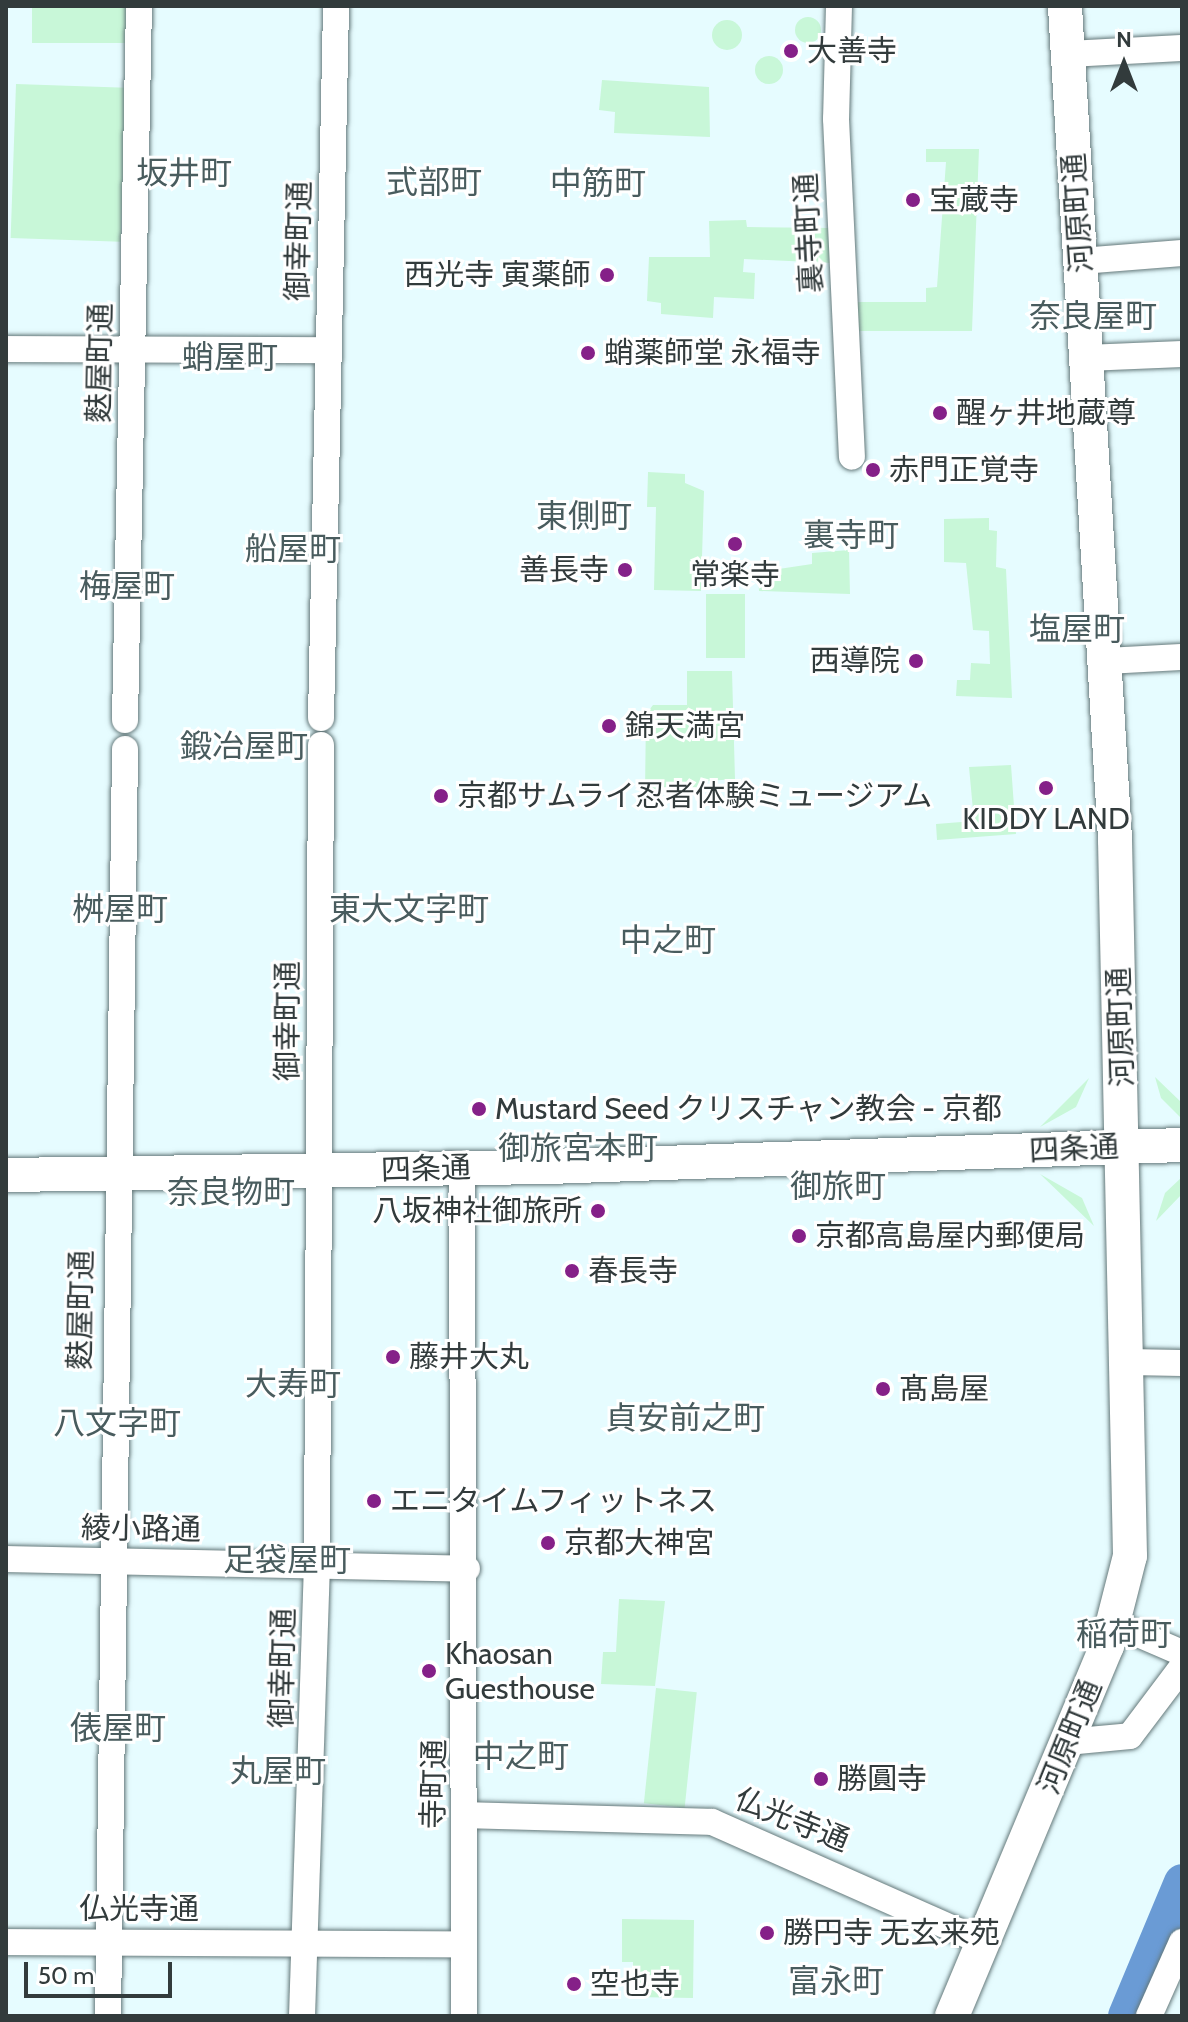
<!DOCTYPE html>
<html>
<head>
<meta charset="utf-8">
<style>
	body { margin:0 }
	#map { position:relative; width:1188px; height:2022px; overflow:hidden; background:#e6fcff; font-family:Cabin,"Noto Sans JP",sans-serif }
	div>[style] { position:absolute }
	.green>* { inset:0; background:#c8f7d8; transform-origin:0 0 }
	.round { border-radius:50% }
	.river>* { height:36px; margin:-18px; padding:0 18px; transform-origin:18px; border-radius:18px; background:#6a9bd5 }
	.roads { filter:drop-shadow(0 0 2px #65797b) drop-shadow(0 0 2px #65797b) }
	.minor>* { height:26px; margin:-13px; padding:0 13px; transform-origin:13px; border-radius:13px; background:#fff }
	.major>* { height:34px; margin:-17px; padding:0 17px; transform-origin:17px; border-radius:17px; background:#fff }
	.dots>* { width:22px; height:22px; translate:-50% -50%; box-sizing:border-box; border:4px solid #fff; border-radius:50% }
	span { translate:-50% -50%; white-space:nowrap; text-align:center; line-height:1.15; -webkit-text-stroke:6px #fff; paint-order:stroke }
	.poi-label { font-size:30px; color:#323b3c }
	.left { translate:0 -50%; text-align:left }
	.right { translate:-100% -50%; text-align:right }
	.street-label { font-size:30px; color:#323b3c }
	.neighbourhood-label { font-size:32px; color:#495c5e }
	.frame { position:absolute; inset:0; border:8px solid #323b3c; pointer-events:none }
	.north { position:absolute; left:1084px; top:24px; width:80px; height:80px; -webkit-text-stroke:6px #fff; paint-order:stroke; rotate:0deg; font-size:22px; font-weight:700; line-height:32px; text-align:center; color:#323b3c }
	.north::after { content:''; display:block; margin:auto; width:28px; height:36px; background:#323b3c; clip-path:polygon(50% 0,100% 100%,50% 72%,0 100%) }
	.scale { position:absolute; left:24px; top:1962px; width:148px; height:36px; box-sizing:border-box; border:4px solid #323b3c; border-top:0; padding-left:10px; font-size:24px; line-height:28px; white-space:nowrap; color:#323b3c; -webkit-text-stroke:6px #fff; paint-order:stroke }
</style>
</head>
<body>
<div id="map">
	<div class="green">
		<div style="left:32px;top:6px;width:104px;height:37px"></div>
		<div class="round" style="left:795px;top:17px;width:26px;height:26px"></div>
		<div class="round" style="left:712px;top:20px;width:30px;height:30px"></div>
		<div class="round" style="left:755px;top:56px;width:28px;height:28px"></div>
		<div style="clip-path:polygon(602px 80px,709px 87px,710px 137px,614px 133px,615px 112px,599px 110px)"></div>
		<div style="left:16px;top:84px;width:110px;height:154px;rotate:2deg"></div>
		<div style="clip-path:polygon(926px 149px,979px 149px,972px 331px,856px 331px,856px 302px,926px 302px,926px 288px,937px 287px,946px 162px,926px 162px)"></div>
		<div style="clip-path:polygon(746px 220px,747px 227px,830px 228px,832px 263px,744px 259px,743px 272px,755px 273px,754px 299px,714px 297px,713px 318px,661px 314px,661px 303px,647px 301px,649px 257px,710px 257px,709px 221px)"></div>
		<div style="clip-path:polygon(648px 472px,685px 474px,685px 483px,704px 491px,701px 591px,654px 590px,656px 507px,647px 507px)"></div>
		<div style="clip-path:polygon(989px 518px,989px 530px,997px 531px,996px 567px,1006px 569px,1012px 698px,956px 696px,957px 680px,970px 680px,971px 663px,990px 664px,989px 631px,973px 630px,966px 563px,944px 562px,944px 519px)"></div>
		<div style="clip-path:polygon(849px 550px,850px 594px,759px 591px,758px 572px,812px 564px,812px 553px)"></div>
		<div style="left:706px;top:594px;width:39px;height:64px"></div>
		<div style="clip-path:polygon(687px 671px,732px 671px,735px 779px,708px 781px,703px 790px,645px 791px,646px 714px,653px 705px,687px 705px)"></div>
		<div style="clip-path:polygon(1011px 765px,1016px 834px,937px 840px,936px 824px,974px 821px,969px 767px)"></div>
		<div style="clip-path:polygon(1155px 1077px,1182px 1103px,1182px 1119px,1161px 1098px)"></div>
		<div style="clip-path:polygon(1089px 1078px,1076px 1107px,1040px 1127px)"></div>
		<div style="clip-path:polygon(1040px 1174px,1082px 1198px,1094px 1226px)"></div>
		<div style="clip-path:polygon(1182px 1177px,1182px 1194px,1156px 1221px,1165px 1193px)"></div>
		<div style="clip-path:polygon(619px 1599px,665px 1601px,655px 1686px,601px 1684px,603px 1652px,616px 1652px)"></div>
		<div style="left:656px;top:1688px;width:41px;height:116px;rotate:6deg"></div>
		<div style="clip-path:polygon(622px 1919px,694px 1920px,693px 1998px,633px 1997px,633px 1962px,622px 1962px)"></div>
	</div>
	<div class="river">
		<div style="left:1126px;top:2016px;width:145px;rotate:-67.3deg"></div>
	</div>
	<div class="roads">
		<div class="minor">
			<div style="left:839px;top:6px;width:113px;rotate:91.5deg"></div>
			<div style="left:836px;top:119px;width:338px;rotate:87.3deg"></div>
			<div style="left:1068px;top:54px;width:114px;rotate:-3deg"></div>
			<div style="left:1081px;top:261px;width:101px;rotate:-4.5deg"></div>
			<div style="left:6px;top:349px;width:323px;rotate:0.2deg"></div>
			<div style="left:1086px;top:358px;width:96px;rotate:-2.4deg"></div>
			<div style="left:1105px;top:661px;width:77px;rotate:-3deg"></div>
			<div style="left:321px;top:718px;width:712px;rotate:-88.79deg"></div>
			<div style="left:125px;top:720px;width:714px;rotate:-88.88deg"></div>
			<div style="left:462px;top:1168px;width:848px;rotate:89.86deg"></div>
			<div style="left:1128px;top:1362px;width:54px;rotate:1.1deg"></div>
			<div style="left:6px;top:1559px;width:461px;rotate:1.2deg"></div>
			<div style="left:1115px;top:1624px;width:73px;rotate:23.4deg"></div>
			<div style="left:1067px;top:1742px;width:63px;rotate:-5.4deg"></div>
			<div style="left:1130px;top:1736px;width:86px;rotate:-53deg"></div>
			<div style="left:466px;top:1815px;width:246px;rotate:1.6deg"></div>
			<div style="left:712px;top:1822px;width:296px;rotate:23.9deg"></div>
			<div style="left:6px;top:1942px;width:458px;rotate:0.3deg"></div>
			<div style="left:108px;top:2016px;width:1267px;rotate:-89.23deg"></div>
			<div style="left:302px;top:2016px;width:454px;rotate:-88.1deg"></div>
			<div style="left:317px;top:1562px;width:817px;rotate:-89.72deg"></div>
			<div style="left:1149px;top:2016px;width:81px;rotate:-66deg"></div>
		</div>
		<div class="major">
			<div style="left:6px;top:1175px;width:542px;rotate:-0.85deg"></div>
			<div style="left:548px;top:1167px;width:634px;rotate:-1.99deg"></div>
			<div style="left:952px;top:2016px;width:401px;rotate:-67.3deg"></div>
			<div style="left:1107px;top:1646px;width:93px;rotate:-75.7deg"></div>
			<div style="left:1130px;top:1556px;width:717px;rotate:-91.2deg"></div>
			<div style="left:1115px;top:839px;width:834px;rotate:-93.44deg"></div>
		</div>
	</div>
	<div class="dots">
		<div style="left:791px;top:51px;background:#852088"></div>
		<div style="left:913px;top:200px;background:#852088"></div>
		<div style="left:607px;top:275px;background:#852088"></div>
		<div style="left:588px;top:353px;background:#852088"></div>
		<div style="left:940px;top:413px;background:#852088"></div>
		<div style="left:873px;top:470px;background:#852088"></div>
		<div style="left:735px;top:544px;background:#852088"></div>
		<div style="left:625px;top:570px;background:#852088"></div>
		<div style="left:916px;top:661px;background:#852088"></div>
		<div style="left:609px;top:726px;background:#852088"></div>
		<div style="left:1046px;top:788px;background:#852088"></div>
		<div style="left:441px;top:796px;background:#852088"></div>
		<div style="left:479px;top:1109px;background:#852088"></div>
		<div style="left:598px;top:1211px;background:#852088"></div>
		<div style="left:799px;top:1236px;background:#852088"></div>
		<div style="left:572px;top:1271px;background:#852088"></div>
		<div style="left:393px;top:1357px;background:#852088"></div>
		<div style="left:883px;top:1389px;background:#852088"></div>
		<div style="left:374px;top:1501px;background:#852088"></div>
		<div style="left:548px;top:1543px;background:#852088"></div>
		<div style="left:429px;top:1671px;background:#852088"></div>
		<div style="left:821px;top:1779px;background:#852088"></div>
		<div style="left:767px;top:1933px;background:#852088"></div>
		<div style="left:574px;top:1984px;background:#852088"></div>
	</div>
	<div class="poi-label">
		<span class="left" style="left:807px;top:51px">大善寺</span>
		<span class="left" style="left:929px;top:200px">宝蔵寺</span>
		<span class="right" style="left:591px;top:275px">西光寺 寅薬師</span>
		<span class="left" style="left:604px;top:353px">蛸薬師堂 永福寺</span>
		<span class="left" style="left:956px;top:413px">醒ヶ井地蔵尊</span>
		<span class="left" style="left:889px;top:470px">赤門正覚寺</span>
		<span class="right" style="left:609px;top:570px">善長寺</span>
		<span style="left:735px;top:575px">常楽寺</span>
		<span class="right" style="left:900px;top:661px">西導院</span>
		<span class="left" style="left:625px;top:726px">錦天満宮</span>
		<span class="left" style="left:457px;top:796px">京都サムライ忍者体験ミュージアム</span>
		<span style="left:1046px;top:819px">KIDDY LAND</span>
		<span class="left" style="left:495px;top:1109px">Mustard Seed クリスチャン教会 - 京都</span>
		<span class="right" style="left:582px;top:1211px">八坂神社御旅所</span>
		<span class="left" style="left:815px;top:1236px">京都高島屋内郵便局</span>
		<span class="left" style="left:588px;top:1271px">春長寺</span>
		<span class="left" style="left:409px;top:1357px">藤井大丸</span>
		<span class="left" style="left:899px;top:1389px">髙島屋</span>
		<span class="left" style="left:390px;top:1501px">エニタイムフィットネス</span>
		<span class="left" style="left:564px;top:1543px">京都大神宮</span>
		<span class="left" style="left:445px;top:1671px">Khaosan<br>Guesthouse</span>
		<span class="left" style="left:837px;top:1779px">勝圓寺</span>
		<span class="left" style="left:783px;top:1933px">勝円寺 无玄来苑</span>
		<span class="left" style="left:590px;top:1984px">空也寺</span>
	</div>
	<div class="street-label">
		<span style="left:1078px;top:213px;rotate:-94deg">河原町通</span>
		<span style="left:809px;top:233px;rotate:-93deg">裏寺町通</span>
		<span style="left:299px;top:241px;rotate:-89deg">御幸町通</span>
		<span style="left:100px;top:363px;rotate:-89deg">麩屋町通</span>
		<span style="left:288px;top:1021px;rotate:-90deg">御幸町通</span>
		<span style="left:1121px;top:1027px;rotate:-92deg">河原町通</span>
		<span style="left:1074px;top:1149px;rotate:-3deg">四条通</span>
		<span style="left:426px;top:1169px;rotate:-2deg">四条通</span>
		<span style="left:81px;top:1310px;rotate:-89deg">麩屋町通</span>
		<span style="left:141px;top:1529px;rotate:1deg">綾小路通</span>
		<span style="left:283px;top:1668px;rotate:-89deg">御幸町通</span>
		<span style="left:1070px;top:1737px;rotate:-68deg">河原町通</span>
		<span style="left:434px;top:1784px;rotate:-89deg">寺町通</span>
		<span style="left:792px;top:1820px;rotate:22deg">仏光寺通</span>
		<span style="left:139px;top:1909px">仏光寺通</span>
	</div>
	<div class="neighbourhood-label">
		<span style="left:184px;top:173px">坂井町</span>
		<span style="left:434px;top:182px">式部町</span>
		<span style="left:598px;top:183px">中筋町</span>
		<span style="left:1093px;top:316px">奈良屋町</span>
		<span style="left:230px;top:357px">蛸屋町</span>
		<span style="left:584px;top:516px">東側町</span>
		<span style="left:851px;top:535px">裏寺町</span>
		<span style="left:293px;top:549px">船屋町</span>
		<span style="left:127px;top:586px">梅屋町</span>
		<span style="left:1077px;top:629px">塩屋町</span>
		<span style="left:244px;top:746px">鍛冶屋町</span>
		<span style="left:120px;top:909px">桝屋町</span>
		<span style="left:409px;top:909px">東大文字町</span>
		<span style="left:668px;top:940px">中之町</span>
		<span style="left:578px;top:1148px">御旅宮本町</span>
		<span style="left:838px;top:1186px">御旅町</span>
		<span style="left:231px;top:1192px">奈良物町</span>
		<span style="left:293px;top:1384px">大寿町</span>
		<span style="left:685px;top:1418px">貞安前之町</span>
		<span style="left:117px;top:1423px">八文字町</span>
		<span style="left:287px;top:1560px">足袋屋町</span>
		<span style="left:1124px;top:1634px">稲荷町</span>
		<span style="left:118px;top:1728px">俵屋町</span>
		<span style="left:521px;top:1756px">中之町</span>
		<span style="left:278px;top:1771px">丸屋町</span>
		<span style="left:836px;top:1981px">富永町</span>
	</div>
	<div class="frame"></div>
	<div class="north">N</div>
	<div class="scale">50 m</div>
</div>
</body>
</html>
